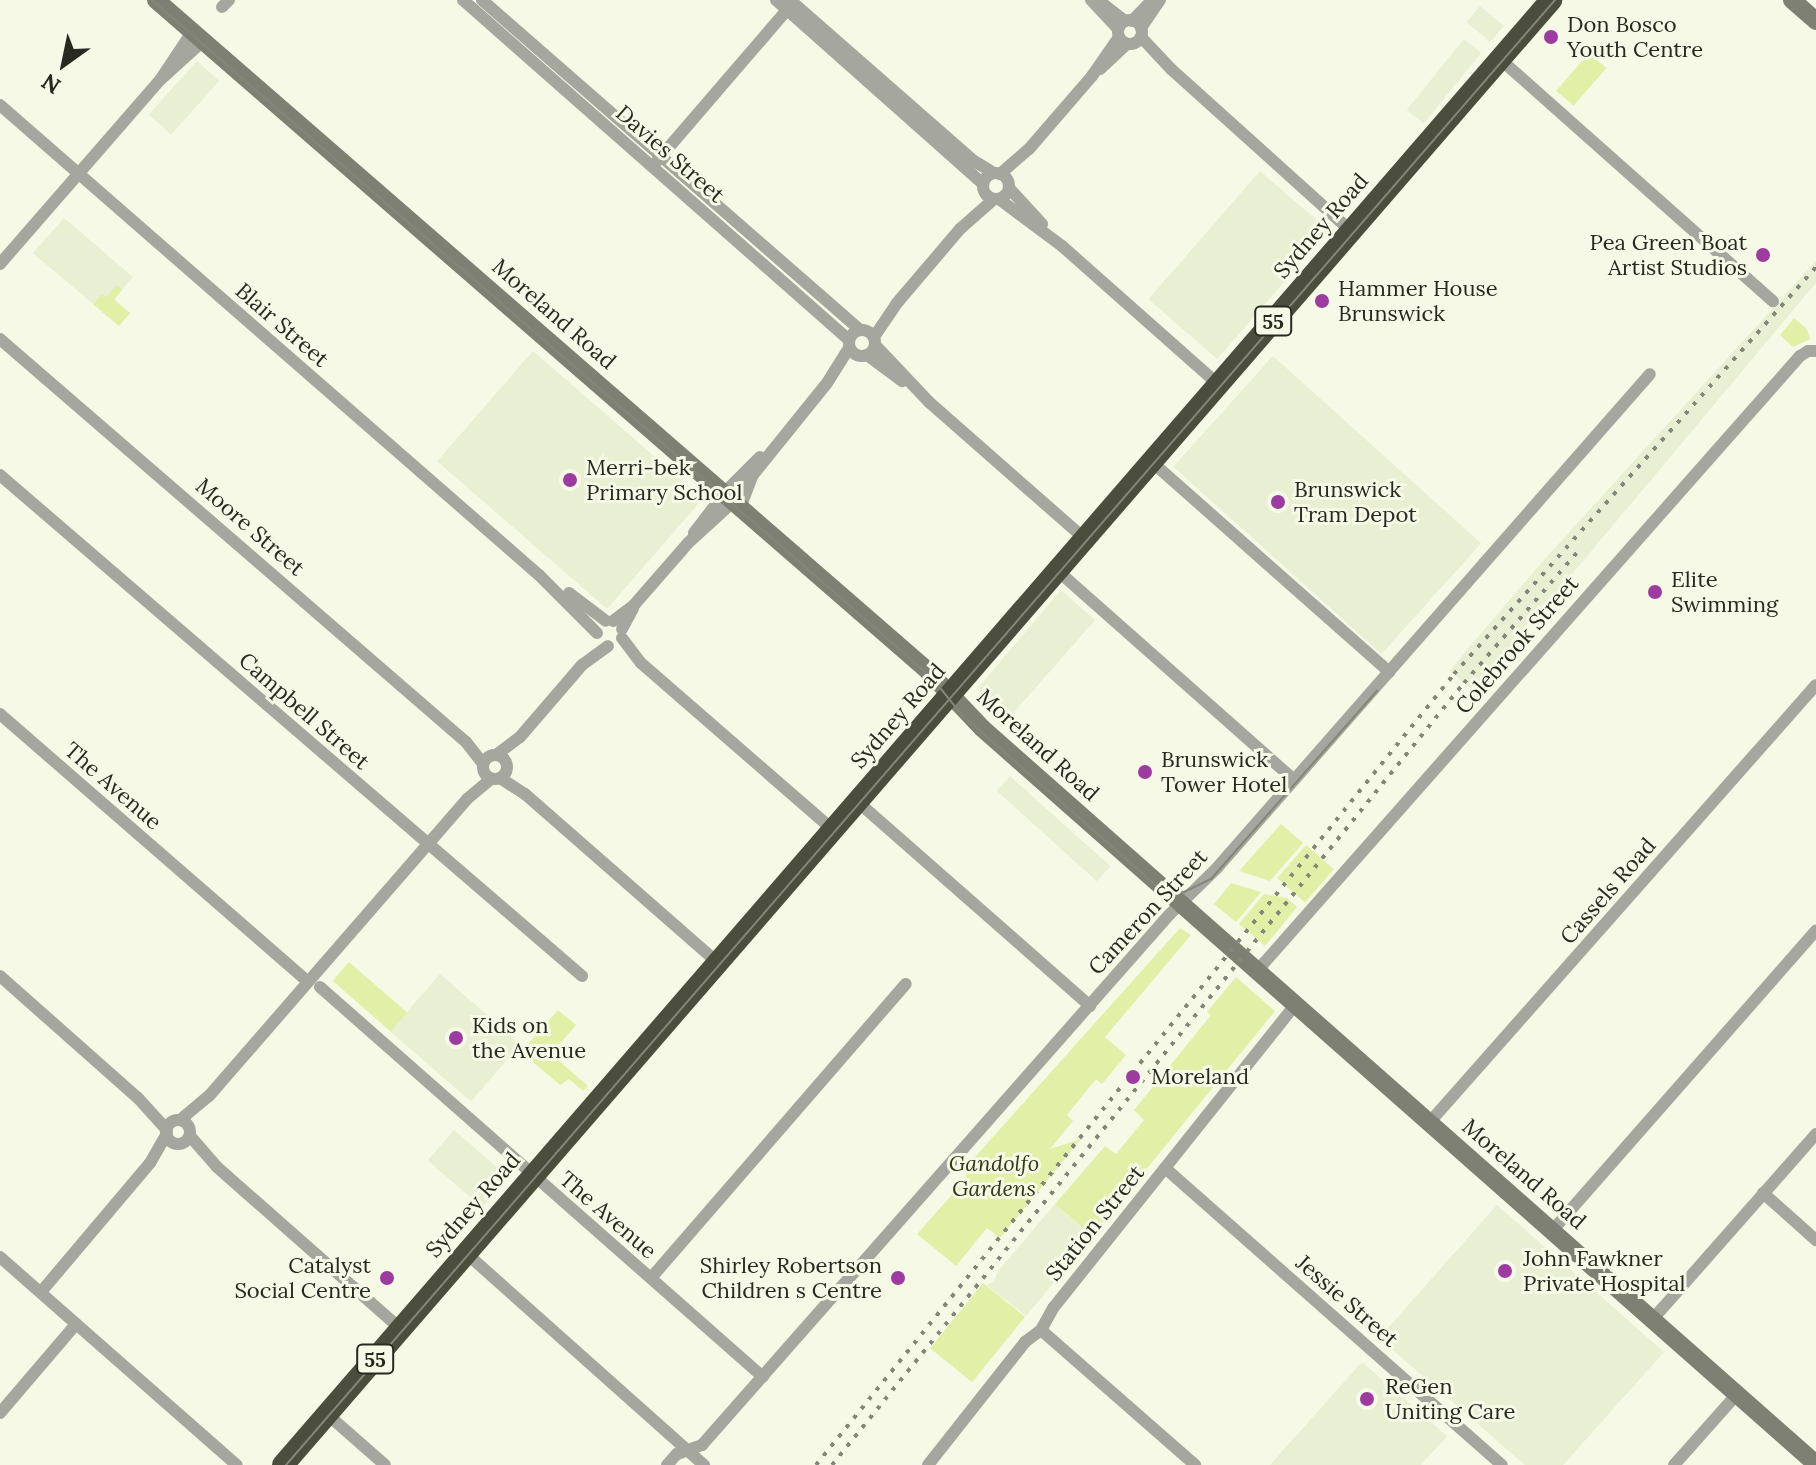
<!DOCTYPE html>
<html>
<head>
<meta charset="utf-8">
<style>
	body { margin:0 }
	#map { position:relative; width:1816px; height:1465px; overflow:hidden; background:#f5f9e5; font-family:Lora,serif }
	div>[style] { position:absolute }
	.built>* { inset:0; background:#e9efd3; transform-origin:0 0 }
	.green>* { inset:0; background:#e2efa7; transform-origin:0 0 }
	.street>* { height:12px; margin:-6px; padding:0 6px; transform-origin:6px; border-radius:6px; background:#a5a79e }
	.street>.ring { margin:-6px; padding:0; box-sizing:content-box; background:none; border:12px solid #a5a79e; border-radius:50% }
	.secondary>* { height:18px; margin:-9px; padding:0 9px; transform-origin:9px; border-radius:9px; background:#7e8074 }
	.highway>* { height:22px; margin:-11px; padding:0 11px; transform-origin:11px; border-radius:11px; background:#4b4e3d }
	.tram>* { height:2px; margin:-1px; padding:0 1px; transform-origin:1px; border-radius:1px; background:#838679 }
	.rail>* { height:4px; margin-top:-2px; transform-origin:0; background:repeating-linear-gradient(90deg,#838679 0 4px,transparent 0 12px) }
	.dots>* { width:22px; height:22px; translate:-50% -50%; box-sizing:border-box; border:4px solid #f5f9e5; border-radius:50% }
	span { translate:-50% -50%; white-space:nowrap; text-align:center; line-height:1.15; -webkit-text-stroke:6px #f5f9e5; paint-order:stroke }
	.shield-label span { padding:2px 6px; background:#f5f9e5; border:2px solid; border-radius:6px; -webkit-text-stroke-width:0 }
	.shield-label { font-size:20px; color:#282a22; font-weight:700 }
	.poi-label { font-size:22px; color:#282a22 }
	.left { translate:0 -50%; text-align:left }
	.right { translate:-100% -50%; text-align:right }
	.street-label { font-size:22px; color:#282a22 }
	.park-label { font-size:22px; color:#333917; font-style:italic }
	.north { position:absolute; left:24px; top:24px; width:80px; height:80px; -webkit-text-stroke:6px #f5f9e5; paint-order:stroke; rotate:213deg; font-size:22px; font-weight:700; line-height:32px; text-align:center; color:#282a22 }
	.north::after { content:''; display:block; margin:auto; width:28px; height:36px; background:#282a22; clip-path:polygon(50% 0,100% 100%,50% 72%,0 100%) }
</style>
</head>
<body>
<div id="map">
	<div class="built">
		<div style="left:1480px;top:6px;width:31px;height:21px;rotate:40deg"></div>
		<div style="left:1464px;top:39px;width:22px;height:91px;rotate:39deg"></div>
		<div style="left:197px;top:61px;width:30px;height:72px;rotate:42deg"></div>
		<div style="left:1260px;top:171px;width:91px;height:170px;rotate:41deg"></div>
		<div style="clip-path:polygon(64px 218px,133px 277px,114px 299px,130px 313px,119px 326px,33px 253px)"></div>
		<div style="clip-path:polygon(1816px 261px,1816px 283px,1474px 691px,1450px 671px,1465px 652px,1543px 561px)"></div>
		<div style="left:533px;top:351px;width:225px;height:146px;rotate:41deg"></div>
		<div style="left:1273px;top:356px;width:280px;height:149px;rotate:42deg"></div>
		<div style="clip-path:polygon(1061px 590px,1095px 620px,1009px 718px,1031px 737px,1026px 743px,985px 707px,979px 687px)"></div>
		<div style="left:1010px;top:776px;width:135px;height:20px;rotate:42deg"></div>
		<div style="left:440px;top:974px;width:107px;height:76px;rotate:41deg"></div>
		<div style="left:454px;top:1130px;width:72px;height:40px;rotate:41deg"></div>
		<div style="clip-path:polygon(1055px 1204px,1092px 1237px,1026px 1316px,986px 1285px,993px 1282px,999px 1270px)"></div>
		<div style="clip-path:polygon(1497px 1205px,1664px 1352px,1563px 1465px,1525px 1465px,1379px 1338px)"></div>
		<div style="clip-path:polygon(1362px 1362px,1447px 1436px,1421px 1465px,1270px 1465px)"></div>
	</div>
	<div class="green">
		<div style="left:1589px;top:53px;width:23px;height:50px;rotate:41deg"></div>
		<div style="clip-path:polygon(117px 285px,122px 290px,114px 300px,130px 313px,119px 326px,93px 304px,102px 294px,106px 297px)"></div>
		<div style="clip-path:polygon(1794px 318px,1807px 329px,1810px 339px,1793px 347px,1780px 335px)"></div>
		<div style="clip-path:polygon(1281px 824px,1303px 843px,1270px 881px,1239px 871px)"></div>
		<div style="left:1306px;top:845px;width:37px;height:44px;rotate:41deg"></div>
		<div style="clip-path:polygon(1231px 883px,1261px 892px,1236px 922px,1214px 904px)"></div>
		<div style="clip-path:polygon(1264px 894px,1287px 898px,1297px 907px,1265px 946px,1239px 924px)"></div>
		<div style="clip-path:polygon(1180px 928px,1191px 935px,1105px 1037px,1126px 1055px,1102px 1084px,1096px 1079px,1067px 1115px,1073px 1121px,1050px 1149px,1081px 1139px,1000px 1238px,987px 1228px,956px 1266px,917px 1234px,966px 1179px,966px 1167px)"></div>
		<div style="left:349px;top:962px;width:77px;height:25px;rotate:41deg"></div>
		<div style="clip-path:polygon(1236px 977px,1275px 1011px,1092px 1236px,1055px 1204px,1105px 1146px,1116px 1154px,1144px 1120px,1134px 1110px,1211px 1015px,1207px 1012px)"></div>
		<div style="clip-path:polygon(558px 1010px,576px 1025px,551px 1054px,588px 1086px,583px 1091px,569px 1079px,560px 1085px,521px 1052px)"></div>
		<div style="left:983px;top:1283px;width:54px;height:84px;rotate:39deg"></div>
	</div>
	<div class="street">
		<div style="left:463px;top:0;width:514px;rotate:41.37deg"></div>
		<div style="left:482px;top:0;width:500px;rotate:41.11deg"></div>
		<div style="left:776px;top:0;width:277px;rotate:41.6deg"></div>
		<div style="left:790px;top:0;width:244px;rotate:41.2deg"></div>
		<div style="left:974px;top:161px;width:23px;rotate:31deg"></div>
		<div style="left:1091px;top:0;width:40px;rotate:47deg"></div>
		<div style="left:1098px;top:0;width:34px;rotate:38deg"></div>
		<div style="left:222px;top:7px;width:10px;rotate:-45deg"></div>
		<div class="ring" style="left:1118px;top:20px;width:12px;height:12px"></div>
		<div style="left:1132px;top:21px;width:29px;rotate:-46deg"></div>
		<div style="left:1141px;top:28px;width:34px;rotate:-56deg"></div>
		<div style="left:1141px;top:37px;width:44px;rotate:46.8deg"></div>
		<div style="left:1171px;top:69px;width:242px;rotate:42deg"></div>
		<div style="left:1500px;top:59px;width:365px;rotate:41.6deg"></div>
		<div style="left:1100px;top:69px;width:37px;rotate:-43deg"></div>
		<div style="left:162px;top:77px;width:54px;rotate:-56.3deg"></div>
		<div style="left:0;top:105px;width:715px;rotate:41.09deg"></div>
		<div style="left:539px;top:575px;width:82px;rotate:45deg"></div>
		<div style="left:657px;top:161px;width:206px;rotate:-49.3deg"></div>
		<div class="ring" style="left:983px;top:173px;width:14px;height:14px"></div>
		<div style="left:1000px;top:174px;width:38px;rotate:-41deg"></div>
		<div style="left:1029px;top:149px;width:96px;rotate:-49.2deg"></div>
		<div style="left:1092px;top:76px;width:47px;rotate:-55.3deg"></div>
		<div style="left:1009px;top:188px;width:49px;rotate:47.5deg"></div>
		<div style="left:999px;top:199px;width:79px;rotate:36.7deg"></div>
		<div style="left:1062px;top:246px;width:210px;rotate:41.5deg"></div>
		<div style="left:0;top:264px;width:244px;rotate:-49deg"></div>
		<div style="left:160px;top:80px;width:58px;rotate:-42.2deg"></div>
		<div class="ring" style="left:849px;top:330px;width:14px;height:14px"></div>
		<div style="left:874px;top:337px;width:41px;rotate:-55.9deg"></div>
		<div style="left:897px;top:303px;width:97px;rotate:-49.6deg"></div>
		<div style="left:960px;top:229px;width:45px;rotate:-41.4deg"></div>
		<div style="left:0;top:339px;width:616px;rotate:40.85deg"></div>
		<div style="left:466px;top:742px;width:28px;rotate:52deg"></div>
		<div style="left:875px;top:345px;width:79px;rotate:46.5deg"></div>
		<div style="left:929px;top:402px;width:208px;rotate:41.3deg"></div>
		<div style="left:867px;top:355px;width:44px;rotate:36.6deg"></div>
		<div style="left:1152px;top:462px;width:317px;rotate:41.5deg"></div>
		<div style="left:0;top:475px;width:768px;rotate:40.72deg"></div>
		<div style="left:740px;top:508px;width:34px;rotate:-69deg"></div>
		<div style="left:752px;top:476px;width:119px;rotate:-51.1deg"></div>
		<div style="left:827px;top:383px;width:41px;rotate:-57.8deg"></div>
		<div style="left:694px;top:533px;width:53px;rotate:-52.7deg"></div>
		<div style="left:726px;top:491px;width:48px;rotate:-45deg"></div>
		<div style="left:1058px;top:571px;width:315px;rotate:41.5deg"></div>
		<div style="left:569px;top:593px;width:46px;rotate:37.1deg"></div>
		<div style="left:613px;top:621px;width:26px;rotate:-37deg"></div>
		<div style="left:634px;top:605px;width:82px;rotate:-48.9deg"></div>
		<div style="left:688px;top:543px;width:61px;rotate:-42.3deg"></div>
		<div style="left:622px;top:629px;width:24px;rotate:-62deg"></div>
		<div style="left:622px;top:638px;width:31px;rotate:53deg"></div>
		<div style="left:641px;top:663px;width:254px;rotate:41deg"></div>
		<div style="left:0;top:714px;width:408px;rotate:41deg"></div>
		<div class="ring" style="left:483px;top:755px;width:12px;height:12px"></div>
		<div style="left:496px;top:755px;width:30px;rotate:-37deg"></div>
		<div style="left:520px;top:737px;width:95px;rotate:-49.3deg"></div>
		<div style="left:582px;top:665px;width:32px;rotate:-36deg"></div>
		<div style="left:500px;top:778px;width:30px;rotate:33deg"></div>
		<div style="left:525px;top:794px;width:257px;rotate:41.2deg"></div>
		<div style="left:858px;top:802px;width:309px;rotate:41.3deg"></div>
		<div style="left:1257px;top:971px;width:820px;rotate:-48.56deg"></div>
		<div style="left:1800px;top:356px;width:9px;rotate:-32deg"></div>
		<div style="left:1808px;top:351px;width:8px"></div>
		<div style="left:0;top:976px;width:184px;rotate:41.5deg"></div>
		<div style="left:138px;top:1098px;width:43px;rotate:47.8deg"></div>
		<div style="left:320px;top:987px;width:590px;rotate:41.36deg"></div>
		<div style="left:180px;top:1120px;width:38px;rotate:-40deg"></div>
		<div style="left:209px;top:1096px;width:393px;rotate:-49deg"></div>
		<div style="left:467px;top:799px;width:31px;rotate:-40deg"></div>
		<div class="ring" style="left:166px;top:1120px;width:12px;height:12px"></div>
		<div style="left:1429px;top:1123px;width:584px;rotate:-48.54deg"></div>
		<div style="left:190px;top:1136px;width:41px;rotate:48.9deg"></div>
		<div style="left:217px;top:1167px;width:245px;rotate:41.4deg"></div>
		<div style="left:1165px;top:1168px;width:449px;rotate:41.4deg"></div>
		<div style="left:1763px;top:1193px;width:71px;rotate:41.6deg"></div>
		<div style="left:1552px;top:1231px;width:400px;rotate:-48.7deg"></div>
		<div style="left:466px;top:1253px;width:319px;rotate:41.7deg"></div>
		<div style="left:0;top:1257px;width:315px;rotate:41.3deg"></div>
		<div style="left:651px;top:1278px;width:389px;rotate:-49.1deg"></div>
		<div style="left:41px;top:1292px;width:169px;rotate:-49.8deg"></div>
		<div style="left:150px;top:1163px;width:34px;rotate:-60deg"></div>
		<div style="left:1652px;top:1320px;width:248px;rotate:-48.6deg"></div>
		<div style="left:1041px;top:1330px;width:205px;rotate:41.2deg"></div>
		<div style="left:0;top:1413px;width:117px;rotate:-49.5deg"></div>
		<div style="left:327px;top:1414px;width:77px;rotate:41.3deg"></div>
		<div style="left:667px;top:1465px;width:15px;rotate:-48deg"></div>
		<div style="left:677px;top:1454px;width:27px;rotate:-20deg"></div>
		<div style="left:702px;top:1445px;width:706px;rotate:-48.62deg"></div>
		<div style="left:1169px;top:915px;width:66px;rotate:-44.4deg"></div>
		<div style="left:1216px;top:869px;width:658px;rotate:-48.76deg"></div>
		<div style="left:928px;top:1465px;width:157px;rotate:-51.7deg"></div>
		<div style="left:1025px;top:1342px;width:20px;rotate:-37deg"></div>
		<div style="left:1041px;top:1330px;width:26px;rotate:-61deg"></div>
		<div style="left:1054px;top:1307px;width:386px;rotate:-51.4deg"></div>
		<div style="left:1674px;top:1465px;width:95px;rotate:-48.4deg"></div>
	</div>
	<div class="secondary">
		<div style="left:156px;top:0;width:1021px;rotate:40.99deg"></div>
		<div style="left:927px;top:670px;width:80px;rotate:46.5deg"></div>
		<div style="left:982px;top:728px;width:1112px;rotate:41.43deg"></div>
		<div style="left:1792px;top:0;width:32px;rotate:41deg"></div>
	</div>
	<div class="highway">
		<div style="left:283px;top:1465px;width:1938px;rotate:-49.12deg"></div>
	</div>
	<div class="tram">
		<div style="left:152px;top:0;width:943px;rotate:40.96deg"></div>
		<div style="left:864px;top:618px;width:92px;rotate:41.5deg"></div>
		<div style="left:933px;top:679px;width:45px;rotate:51.3deg"></div>
		<div style="left:961px;top:714px;width:261px;rotate:41.3deg"></div>
		<div style="left:1157px;top:886px;width:28px;rotate:13deg"></div>
		<div style="left:1184px;top:892px;width:30px;rotate:-26deg"></div>
		<div style="left:1211px;top:879px;width:251px;rotate:-48.6deg"></div>
		<div style="left:286px;top:1465px;width:1938px;rotate:-49.1deg"></div>
	</div>
	<div class="rail">
		<div style="left:816px;top:1465px;width:1016px;rotate:-51.11deg"></div>
		<div style="left:1454px;top:674px;width:545px;rotate:-48.35deg"></div>
		<div style="left:832px;top:1465px;width:1005px;rotate:-51.06deg"></div>
		<div style="left:1464px;top:683px;width:179px;rotate:-49.1deg"></div>
	</div>
	<div class="dots">
		<div style="left:1551px;top:37px;background:#9e3ba0"></div>
		<div style="left:1763px;top:255px;background:#9e3ba0"></div>
		<div style="left:1322px;top:301px;background:#9e3ba0"></div>
		<div style="left:570px;top:480px;background:#9e3ba0"></div>
		<div style="left:1278px;top:502px;background:#9e3ba0"></div>
		<div style="left:1655px;top:592px;background:#9e3ba0"></div>
		<div style="left:1145px;top:772px;background:#9e3ba0"></div>
		<div style="left:456px;top:1038px;background:#9e3ba0"></div>
		<div style="left:1133px;top:1077px;background:#9e3ba0"></div>
		<div style="left:1505px;top:1271px;background:#9e3ba0"></div>
		<div style="left:387px;top:1278px;background:#9e3ba0"></div>
		<div style="left:898px;top:1278px;background:#9e3ba0"></div>
		<div style="left:1367px;top:1399px;background:#9e3ba0"></div>
	</div>
	<div class="shield-label">
		<span style="left:1273px;top:321px">55</span>
		<span style="left:375px;top:1359px">55</span>
	</div>
	<div class="poi-label">
		<span class="left" style="left:1567px;top:37px">Don Bosco<br>Youth Centre</span>
		<span class="right" style="left:1747px;top:255px">Pea Green Boat<br>Artist Studios</span>
		<span class="left" style="left:1338px;top:301px">Hammer House<br>Brunswick</span>
		<span class="left" style="left:586px;top:480px">Merri-bek<br>Primary School</span>
		<span class="left" style="left:1294px;top:502px">Brunswick<br>Tram Depot</span>
		<span class="left" style="left:1671px;top:592px">Elite<br>Swimming</span>
		<span class="left" style="left:1161px;top:772px">Brunswick<br>Tower Hotel</span>
		<span class="left" style="left:472px;top:1038px">Kids on<br>the Avenue</span>
		<span class="left" style="left:1151px;top:1077px">Moreland</span>
		<span class="left" style="left:1523px;top:1271px">John Fawkner<br>Private Hospital</span>
		<span class="right" style="left:371px;top:1278px">Catalyst<br>Social Centre</span>
		<span class="right" style="left:882px;top:1278px">Shirley Robertson<br>Children s Centre</span>
		<span class="left" style="left:1385px;top:1399px">ReGen<br>Uniting Care</span>
	</div>
	<div class="street-label">
		<span style="left:670px;top:154px;rotate:41deg">Davies Street</span>
		<span style="left:1321px;top:226px;rotate:-49deg">Sydney Road</span>
		<span style="left:554px;top:314px;rotate:41deg">Moreland Road</span>
		<span style="left:282px;top:325px;rotate:41deg">Blair Street</span>
		<span style="left:250px;top:527px;rotate:41deg">Moore Street</span>
		<span style="left:1517px;top:645px;rotate:-49deg">Colebrook Street</span>
		<span style="left:304px;top:711px;rotate:41deg">Campbell Street</span>
		<span style="left:898px;top:716px;rotate:-49deg">Sydney Road</span>
		<span style="left:1038px;top:745px;rotate:42deg">Moreland Road</span>
		<span style="left:113px;top:786px;rotate:41deg">The Avenue</span>
		<span style="left:1608px;top:891px;rotate:-49deg">Cassels Road</span>
		<span style="left:1148px;top:912px;rotate:-47deg">Cameron Street</span>
		<span style="left:1524px;top:1174px;rotate:41deg">Moreland Road</span>
		<span style="left:473px;top:1205px;rotate:-49deg">Sydney Road</span>
		<span style="left:608px;top:1215px;rotate:41deg">The Avenue</span>
		<span style="left:1095px;top:1223px;rotate:-51deg">Station Street</span>
		<span style="left:1347px;top:1301px;rotate:41deg">Jessie Street</span>
	</div>
	<div class="park-label">
		<span style="left:994px;top:1176px">Gandolfo<br>Gardens</span>
	</div>
	<div class="north">N</div>
</div>
</body>
</html>
